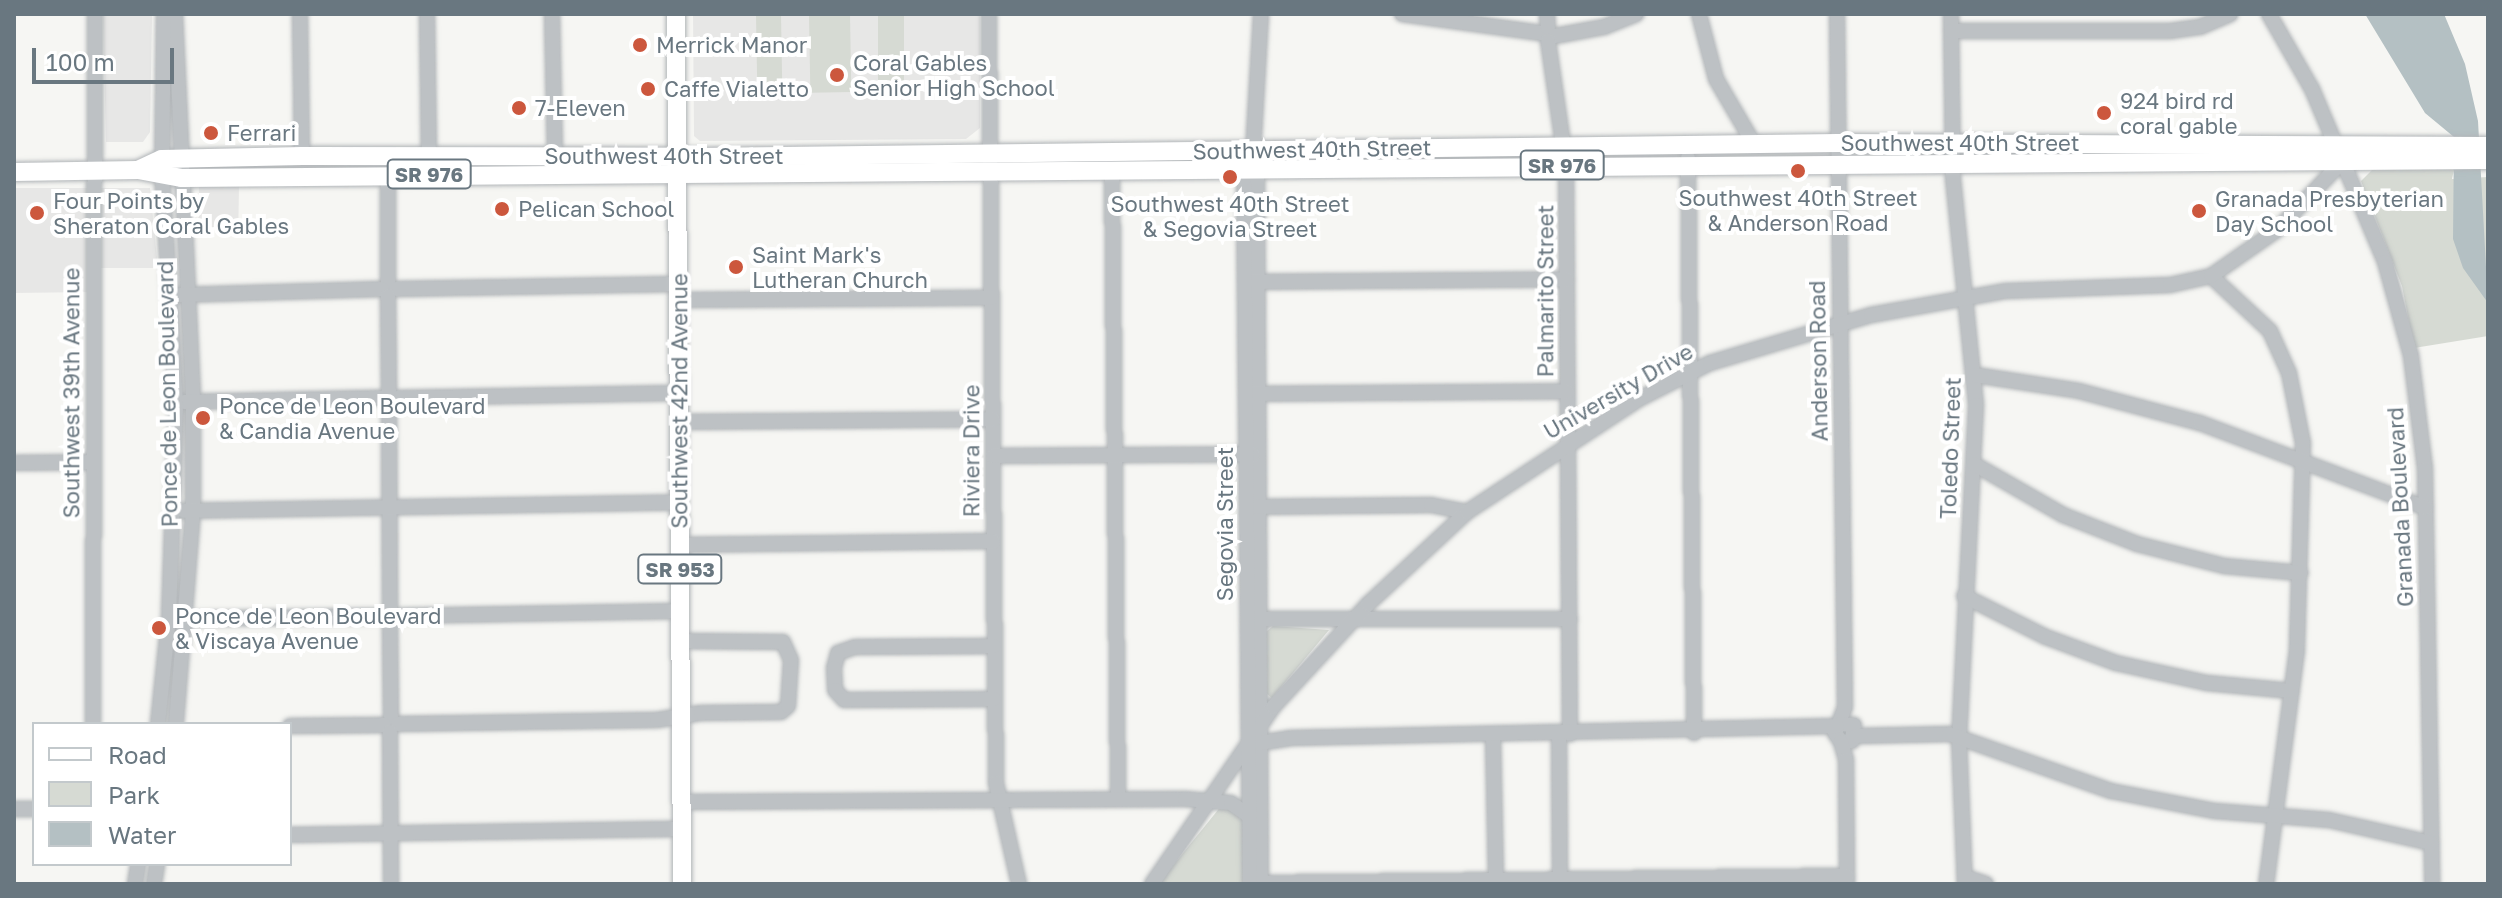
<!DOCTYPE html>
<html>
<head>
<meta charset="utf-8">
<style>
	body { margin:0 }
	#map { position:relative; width:2502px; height:898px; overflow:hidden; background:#f6f6f3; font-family:"Golos Text",sans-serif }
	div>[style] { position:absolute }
	.built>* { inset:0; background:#e7e7e6; transform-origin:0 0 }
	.green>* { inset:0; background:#d6dad3; transform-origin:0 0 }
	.water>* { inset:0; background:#b4c0c3 }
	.roads { filter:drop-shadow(0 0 2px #b1b5b8) drop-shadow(0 0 2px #b1b5b8) }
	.minor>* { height:14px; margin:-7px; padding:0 7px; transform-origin:7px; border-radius:7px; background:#bdc1c4 }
	.major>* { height:18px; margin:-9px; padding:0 9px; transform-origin:9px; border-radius:9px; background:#fff }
	.dots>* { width:22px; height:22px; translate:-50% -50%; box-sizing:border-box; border:4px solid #fff; border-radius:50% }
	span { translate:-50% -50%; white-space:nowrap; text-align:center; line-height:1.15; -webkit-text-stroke:8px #fff; paint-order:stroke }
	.shield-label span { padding:2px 6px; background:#fff; border:2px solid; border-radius:6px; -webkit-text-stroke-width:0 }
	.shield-label { font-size:20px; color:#697780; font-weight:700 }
	.poi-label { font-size:22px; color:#697780 }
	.left { translate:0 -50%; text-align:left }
	.street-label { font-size:22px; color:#697780 }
	.frame { position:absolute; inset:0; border:16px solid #697780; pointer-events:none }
	.legend { position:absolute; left:32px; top:722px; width:260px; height:144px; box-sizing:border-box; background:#fff; border:2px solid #c3c9cc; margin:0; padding:10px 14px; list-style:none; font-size:24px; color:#697780 }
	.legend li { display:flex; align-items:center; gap:16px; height:40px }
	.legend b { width:40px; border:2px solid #c3c9cc }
	.scale { position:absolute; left:32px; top:48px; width:142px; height:36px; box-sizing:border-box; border:4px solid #697780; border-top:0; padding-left:10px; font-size:24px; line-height:28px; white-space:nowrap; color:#697780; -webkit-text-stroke:6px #fff; paint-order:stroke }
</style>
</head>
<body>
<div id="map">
	<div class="built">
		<div style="clip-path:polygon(103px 14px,152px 14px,150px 132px,143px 142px,106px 142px)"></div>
		<div style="clip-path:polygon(693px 14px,980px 14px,980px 128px,966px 139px,700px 141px,694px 136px)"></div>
		<div style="left:199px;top:186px;width:40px;height:41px;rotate:1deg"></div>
		<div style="clip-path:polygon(14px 188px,150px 188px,158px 268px,90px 268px,90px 292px,14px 293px)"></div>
	</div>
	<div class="green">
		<div style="left:878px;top:14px;width:26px;height:78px"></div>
		<div style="left:781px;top:15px;width:78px;height:25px;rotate:89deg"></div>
		<div style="left:850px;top:15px;width:77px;height:41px;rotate:89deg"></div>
		<div style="clip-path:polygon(2455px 165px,2452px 179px,2488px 177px,2488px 336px,2414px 348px,2402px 286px,2361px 181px,2373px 169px)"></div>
		<div style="clip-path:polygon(1273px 626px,1329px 630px,1272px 698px,1267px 694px,1266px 632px)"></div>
		<div style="clip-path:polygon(1222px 805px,1244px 819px,1245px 884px,1158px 884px)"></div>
	</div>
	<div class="water">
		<div style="clip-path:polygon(2365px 14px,2444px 14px,2465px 64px,2478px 121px,2488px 303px,2463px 268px,2453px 239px,2454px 137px,2425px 113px)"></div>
	</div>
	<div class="roads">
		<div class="minor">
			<div style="left:175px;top:14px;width:387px;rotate:87.3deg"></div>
			<div style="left:193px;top:401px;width:110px;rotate:90deg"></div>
			<div style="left:193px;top:511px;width:214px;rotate:94.6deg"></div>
			<div style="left:300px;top:14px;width:142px;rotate:89.2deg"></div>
			<div style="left:427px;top:14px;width:142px;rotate:89.2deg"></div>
			<div style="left:429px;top:156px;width:21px;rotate:55deg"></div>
			<div style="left:552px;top:14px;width:142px;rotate:88.8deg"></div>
			<div style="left:989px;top:14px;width:769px;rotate:89.48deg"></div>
			<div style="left:996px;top:783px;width:104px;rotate:77.2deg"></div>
			<div style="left:1261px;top:14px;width:154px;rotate:93.3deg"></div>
			<div style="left:1252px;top:168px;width:9px;rotate:58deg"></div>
			<div style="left:1257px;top:176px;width:708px;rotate:89.68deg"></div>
			<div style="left:1402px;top:14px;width:140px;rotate:7.8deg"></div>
			<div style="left:1547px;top:14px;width:14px;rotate:86deg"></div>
			<div style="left:1699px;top:14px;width:67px;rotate:75.3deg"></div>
			<div style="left:1716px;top:79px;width:75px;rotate:59.7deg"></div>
			<div style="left:1837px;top:14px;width:693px;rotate:89.34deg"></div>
			<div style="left:1845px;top:707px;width:28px;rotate:111deg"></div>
			<div style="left:1835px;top:733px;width:11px;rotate:56deg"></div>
			<div style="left:1841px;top:742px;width:11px;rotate:-5deg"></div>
			<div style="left:1852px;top:741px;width:16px;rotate:-83deg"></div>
			<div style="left:1854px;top:725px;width:14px;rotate:-176deg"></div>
			<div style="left:1951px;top:14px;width:164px;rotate:89.3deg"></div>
			<div style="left:1953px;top:178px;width:228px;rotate:84.2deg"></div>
			<div style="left:1976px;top:405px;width:332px;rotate:92.9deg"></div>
			<div style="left:1959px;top:737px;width:147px;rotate:87.7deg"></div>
			<div style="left:2269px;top:14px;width:86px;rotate:60.2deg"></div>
			<div style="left:2312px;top:89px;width:188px;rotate:67.1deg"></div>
			<div style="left:2385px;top:262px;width:98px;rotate:74.5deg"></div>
			<div style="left:2411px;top:356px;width:114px;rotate:82.9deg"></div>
			<div style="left:2425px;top:469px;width:415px;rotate:89deg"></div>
			<div style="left:1951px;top:31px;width:219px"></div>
			<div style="left:2170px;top:31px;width:30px;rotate:-8deg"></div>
			<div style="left:2200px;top:27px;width:33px;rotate:-23deg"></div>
			<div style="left:1555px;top:36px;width:50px;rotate:-10.4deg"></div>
			<div style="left:1604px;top:27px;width:35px;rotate:-22deg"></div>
			<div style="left:1548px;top:41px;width:125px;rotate:81.7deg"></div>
			<div style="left:1566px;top:165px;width:569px;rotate:89.6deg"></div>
			<div style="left:1688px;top:158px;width:575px;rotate:89.4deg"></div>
			<div style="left:1112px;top:170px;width:628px;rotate:89.45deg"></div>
			<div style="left:2211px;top:276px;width:81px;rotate:43deg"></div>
			<div style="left:2270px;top:331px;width:46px;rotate:65.7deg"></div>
			<div style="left:2289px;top:373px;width:71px;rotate:78.7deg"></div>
			<div style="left:2303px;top:443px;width:207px;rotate:91.7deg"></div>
			<div style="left:2297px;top:650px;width:236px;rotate:97.5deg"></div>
			<div style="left:388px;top:282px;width:108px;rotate:-90deg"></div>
			<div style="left:1249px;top:282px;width:318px;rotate:-0.5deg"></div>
			<div style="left:396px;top:289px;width:282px;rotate:-1deg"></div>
			<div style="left:180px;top:295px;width:202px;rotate:-1.7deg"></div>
			<div style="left:388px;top:296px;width:95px;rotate:89.4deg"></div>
			<div style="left:678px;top:300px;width:314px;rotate:-0.4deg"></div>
			<div style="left:1975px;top:375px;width:105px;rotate:8.7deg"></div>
			<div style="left:2079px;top:391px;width:125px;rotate:14.8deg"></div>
			<div style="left:2200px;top:423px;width:241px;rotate:20.6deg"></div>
			<div style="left:1250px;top:394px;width:317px;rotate:-0.5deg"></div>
			<div style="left:397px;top:398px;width:282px;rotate:-1deg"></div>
			<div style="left:184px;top:402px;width:198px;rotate:-1.2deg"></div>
			<div style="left:389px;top:405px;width:204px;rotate:89.7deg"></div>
			<div style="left:679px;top:422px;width:314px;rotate:-0.5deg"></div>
			<div style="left:993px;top:456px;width:260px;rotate:-0.4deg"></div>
			<div style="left:14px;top:463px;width:78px;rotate:-0.7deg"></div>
			<div style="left:1974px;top:464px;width:103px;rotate:29.8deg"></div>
			<div style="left:2063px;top:515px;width:79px;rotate:21.4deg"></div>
			<div style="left:2137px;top:544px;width:90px;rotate:14.2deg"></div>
			<div style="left:2224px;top:566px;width:77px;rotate:5.2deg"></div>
			<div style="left:1251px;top:507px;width:180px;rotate:-0.6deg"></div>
			<div style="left:1431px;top:505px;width:37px;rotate:11deg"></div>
			<div style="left:184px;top:511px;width:495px;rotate:-1deg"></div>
			<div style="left:680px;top:545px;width:313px;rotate:-0.7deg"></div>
			<div style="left:1964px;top:596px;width:92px;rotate:26.6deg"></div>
			<div style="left:2046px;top:637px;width:75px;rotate:20.4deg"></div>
			<div style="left:2116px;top:663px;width:93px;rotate:12.4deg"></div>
			<div style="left:2207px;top:683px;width:85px;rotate:5.4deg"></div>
			<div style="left:398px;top:616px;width:283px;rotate:-1deg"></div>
			<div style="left:177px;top:619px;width:206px;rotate:-0.8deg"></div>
			<div style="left:1255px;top:619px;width:315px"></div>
			<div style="left:390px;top:623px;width:94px;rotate:89.4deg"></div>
			<div style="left:994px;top:646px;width:139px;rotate:179.6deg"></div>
			<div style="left:855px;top:647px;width:18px;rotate:161deg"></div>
			<div style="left:838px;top:653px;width:16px;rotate:105deg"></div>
			<div style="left:834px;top:668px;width:22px;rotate:87deg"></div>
			<div style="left:835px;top:690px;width:13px;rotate:48deg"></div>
			<div style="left:844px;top:700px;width:150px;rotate:-0.4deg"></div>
			<div style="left:93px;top:724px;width:710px;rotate:-89.84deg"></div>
			<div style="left:158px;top:724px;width:107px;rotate:-84.1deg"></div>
			<div style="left:169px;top:618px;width:215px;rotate:-88.1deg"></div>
			<div style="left:176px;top:403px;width:226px;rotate:-93.5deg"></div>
			<div style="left:162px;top:177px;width:163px;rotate:-89.3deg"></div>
			<div style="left:398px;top:724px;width:259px;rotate:-0.9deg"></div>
			<div style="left:657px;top:720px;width:45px;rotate:-9deg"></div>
			<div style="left:701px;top:713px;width:80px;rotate:-0.7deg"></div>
			<div style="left:781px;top:712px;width:9px;rotate:-41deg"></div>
			<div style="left:788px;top:706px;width:46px;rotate:-86.3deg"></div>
			<div style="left:791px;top:660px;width:20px;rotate:-114deg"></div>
			<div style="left:783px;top:642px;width:102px;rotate:-179.4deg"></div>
			<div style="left:290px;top:726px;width:94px;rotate:-0.6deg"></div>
			<div style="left:390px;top:732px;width:152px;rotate:89.6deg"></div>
			<div style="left:1559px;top:734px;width:150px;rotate:89.6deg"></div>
			<div style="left:1493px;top:736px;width:148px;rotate:88.8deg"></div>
			<div style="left:1856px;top:736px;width:93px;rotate:-1.2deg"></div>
			<div style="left:1949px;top:734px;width:172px;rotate:19.4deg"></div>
			<div style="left:2111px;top:791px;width:106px;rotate:10.9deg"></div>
			<div style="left:2215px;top:811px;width:114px;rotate:4.5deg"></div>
			<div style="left:2329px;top:820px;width:105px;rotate:12.7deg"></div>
			<div style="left:1841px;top:742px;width:19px;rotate:74deg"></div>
			<div style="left:1846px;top:760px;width:124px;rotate:89.5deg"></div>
			<div style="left:1253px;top:744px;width:37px;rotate:-9deg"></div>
			<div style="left:1290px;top:738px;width:547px;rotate:-1.26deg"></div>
			<div style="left:680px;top:802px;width:505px;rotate:-0.34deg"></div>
			<div style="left:1185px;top:799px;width:46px;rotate:5deg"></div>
			<div style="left:1231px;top:803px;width:22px;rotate:36deg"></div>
			<div style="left:14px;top:809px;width:20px"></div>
			<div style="left:290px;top:835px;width:391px;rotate:-0.9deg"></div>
			<div style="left:1965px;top:877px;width:22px;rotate:18deg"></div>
			<div style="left:1254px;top:883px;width:593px;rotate:-0.68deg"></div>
			<div style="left:135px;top:884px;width:20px;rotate:-81deg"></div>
			<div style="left:154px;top:884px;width:20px;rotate:-81deg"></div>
			<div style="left:1152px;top:884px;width:214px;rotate:-55.6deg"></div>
			<div style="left:1273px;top:707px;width:140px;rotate:-47.3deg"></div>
			<div style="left:1368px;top:604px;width:135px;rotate:-42.9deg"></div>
			<div style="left:1467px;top:512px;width:206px;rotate:-33.3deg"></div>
			<div style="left:1639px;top:399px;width:80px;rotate:-26.9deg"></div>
			<div style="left:1710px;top:363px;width:168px;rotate:-16.6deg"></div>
			<div style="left:1871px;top:315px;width:137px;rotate:-10.1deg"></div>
			<div style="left:2006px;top:291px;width:164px;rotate:-2.1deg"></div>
			<div style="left:2170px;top:285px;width:42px;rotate:-12.4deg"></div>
			<div style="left:2211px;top:276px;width:80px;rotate:-34.9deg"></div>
			<div style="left:2277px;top:230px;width:91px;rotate:-46.3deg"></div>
			<div style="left:1250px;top:884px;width:705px;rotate:-90.49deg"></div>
			<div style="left:1244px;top:179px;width:14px;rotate:-54deg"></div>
		</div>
		<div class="major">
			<div style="left:676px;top:14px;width:870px;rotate:89.6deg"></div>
			<div style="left:138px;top:170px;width:26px;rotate:-25deg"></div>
			<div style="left:162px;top:159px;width:140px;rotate:-1.2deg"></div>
			<div style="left:302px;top:156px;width:398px;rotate:0.1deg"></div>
			<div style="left:700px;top:157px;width:1138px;rotate:-0.7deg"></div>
			<div style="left:1838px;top:143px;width:650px;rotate:0.26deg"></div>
			<div style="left:14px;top:172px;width:124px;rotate:-0.9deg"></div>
			<div style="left:138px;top:170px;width:45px;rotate:10.3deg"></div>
			<div style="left:182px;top:178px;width:2306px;rotate:-0.45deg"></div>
		</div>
	</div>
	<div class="dots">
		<div style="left:640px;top:45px;background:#cc573d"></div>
		<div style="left:837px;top:75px;background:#cc573d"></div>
		<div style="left:648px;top:89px;background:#cc573d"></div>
		<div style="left:519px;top:108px;background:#cc573d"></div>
		<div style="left:2104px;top:113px;background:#cc573d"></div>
		<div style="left:211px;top:133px;background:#cc573d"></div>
		<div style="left:1798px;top:171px;background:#cc573d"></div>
		<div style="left:1230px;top:177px;background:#cc573d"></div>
		<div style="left:502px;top:209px;background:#cc573d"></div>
		<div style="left:2199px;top:211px;background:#cc573d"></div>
		<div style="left:37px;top:213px;background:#cc573d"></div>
		<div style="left:736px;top:267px;background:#cc573d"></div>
		<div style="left:203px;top:418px;background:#cc573d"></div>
		<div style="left:159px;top:628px;background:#cc573d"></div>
	</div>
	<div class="shield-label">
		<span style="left:1562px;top:165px">SR 976</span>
		<span style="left:429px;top:174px">SR 976</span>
		<span style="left:680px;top:569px">SR 953</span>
	</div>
	<div class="poi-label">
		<span class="left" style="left:656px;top:45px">Merrick Manor</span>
		<span class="left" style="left:853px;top:75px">Coral Gables<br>Senior High School</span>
		<span class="left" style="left:664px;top:89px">Caffe Vialetto</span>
		<span class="left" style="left:2120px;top:113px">924 bird rd<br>coral gable</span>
		<span class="left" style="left:535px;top:108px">7-Eleven</span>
		<span class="left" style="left:227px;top:133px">Ferrari</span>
		<span style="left:1798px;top:210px">Southwest 40th Street<br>&amp; Anderson Road</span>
		<span class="left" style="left:2215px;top:211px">Granada Presbyterian<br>Day School</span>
		<span class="left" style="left:53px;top:213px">Four Points by<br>Sheraton Coral Gables</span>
		<span style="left:1230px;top:216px">Southwest 40th Street<br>&amp; Segovia Street</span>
		<span class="left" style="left:518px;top:209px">Pelican School</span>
		<span class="left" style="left:752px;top:267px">Saint Mark's<br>Lutheran Church</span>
		<span class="left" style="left:219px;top:418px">Ponce de Leon Boulevard<br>&amp; Candia Avenue</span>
		<span class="left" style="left:175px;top:628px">Ponce de Leon Boulevard<br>&amp; Viscaya Avenue</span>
	</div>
	<div class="street-label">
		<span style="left:1960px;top:143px">Southwest 40th Street</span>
		<span style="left:1312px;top:149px;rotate:-1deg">Southwest 40th Street</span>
		<span style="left:664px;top:156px">Southwest 40th Street</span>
		<span style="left:1545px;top:291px;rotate:-90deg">Palmarito Street</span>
		<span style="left:1818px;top:361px;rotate:-91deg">Anderson Road</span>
		<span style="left:1618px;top:391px;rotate:-30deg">University Drive</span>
		<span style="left:71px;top:393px;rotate:-90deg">Southwest 39th Avenue</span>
		<span style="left:167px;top:394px;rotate:-91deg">Ponce de Leon Boulevard</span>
		<span style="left:679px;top:401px;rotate:-90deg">Southwest 42nd Avenue</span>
		<span style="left:1950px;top:448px;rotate:-88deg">Toledo Street</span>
		<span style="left:971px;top:451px;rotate:-90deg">Riviera Drive</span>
		<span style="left:2400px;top:507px;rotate:-93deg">Granada Boulevard</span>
		<span style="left:1225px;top:524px;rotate:-90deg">Segovia Street</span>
	</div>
	<div class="frame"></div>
	<ul class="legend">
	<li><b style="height:10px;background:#fff"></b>Road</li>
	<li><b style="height:22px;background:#d6dad3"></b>Park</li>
	<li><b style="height:22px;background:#b4c0c3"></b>Water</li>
	</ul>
	<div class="scale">100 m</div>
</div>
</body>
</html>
